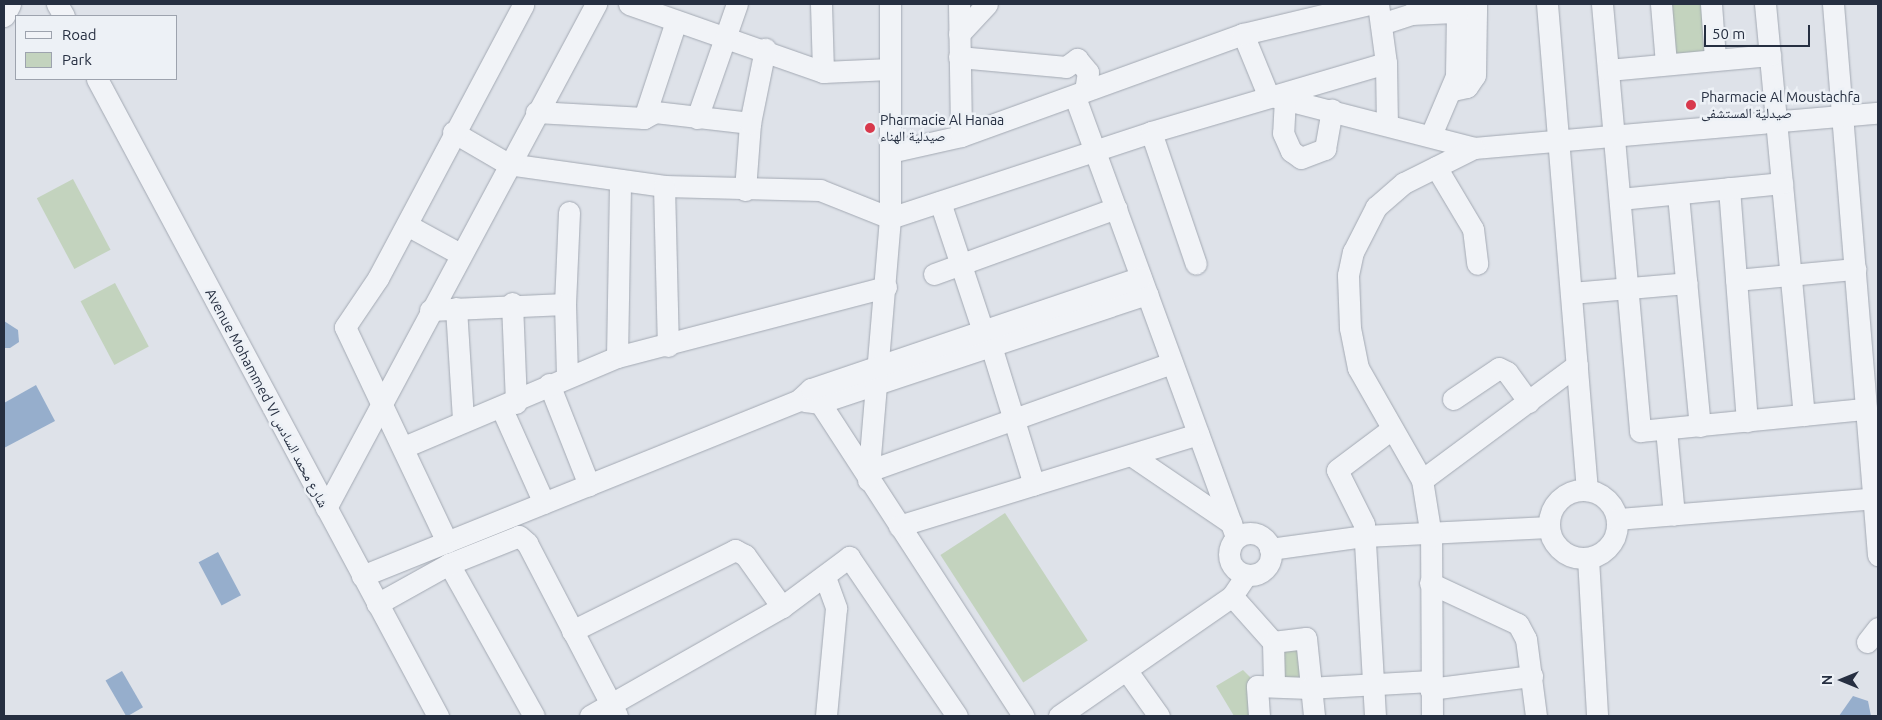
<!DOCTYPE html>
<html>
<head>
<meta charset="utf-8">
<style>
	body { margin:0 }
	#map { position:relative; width:1882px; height:720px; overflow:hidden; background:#dee2e9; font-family:Ubuntu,"Noto Naskh Arabic",sans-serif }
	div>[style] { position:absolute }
	.green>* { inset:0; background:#c3d3be; transform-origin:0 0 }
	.water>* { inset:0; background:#96aecc; transform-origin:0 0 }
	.roads { filter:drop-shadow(0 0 1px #a3a9b3) drop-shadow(0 0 1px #a3a9b3) }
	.minor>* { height:21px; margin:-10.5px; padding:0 10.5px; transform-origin:10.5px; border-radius:10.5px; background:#f1f3f7 }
	.minor>.ring { margin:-10.5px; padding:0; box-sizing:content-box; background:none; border:21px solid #f1f3f7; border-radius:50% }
	.dots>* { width:14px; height:14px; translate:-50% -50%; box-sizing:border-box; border:2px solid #edf1f6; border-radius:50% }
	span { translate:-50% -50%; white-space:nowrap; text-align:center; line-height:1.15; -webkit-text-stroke:5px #edf1f6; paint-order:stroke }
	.poi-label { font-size:14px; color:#262f41 }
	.left { translate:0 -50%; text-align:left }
	.street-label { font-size:14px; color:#262f41 }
	.frame { position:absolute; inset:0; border:5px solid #262f41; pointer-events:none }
	.legend { position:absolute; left:15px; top:15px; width:162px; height:65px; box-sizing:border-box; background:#edf1f6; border:1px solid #9da3ae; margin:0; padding:6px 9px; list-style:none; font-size:15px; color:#262f41 }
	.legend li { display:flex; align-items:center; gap:10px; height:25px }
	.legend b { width:25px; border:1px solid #9da3ae }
	.north { position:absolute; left:1817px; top:655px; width:50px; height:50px; -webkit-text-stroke:4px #edf1f6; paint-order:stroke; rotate:270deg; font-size:14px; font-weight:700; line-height:20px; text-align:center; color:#262f41 }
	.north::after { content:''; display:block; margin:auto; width:18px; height:22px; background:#262f41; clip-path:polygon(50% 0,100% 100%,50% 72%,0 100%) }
	.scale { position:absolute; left:1704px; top:25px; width:106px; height:22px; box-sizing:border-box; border:2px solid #262f41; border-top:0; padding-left:6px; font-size:15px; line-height:18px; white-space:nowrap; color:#262f41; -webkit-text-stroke:4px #edf1f6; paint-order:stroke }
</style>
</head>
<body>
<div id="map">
	<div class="green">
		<div style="left:1665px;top:4px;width:43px;height:57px"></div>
		<div style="left:73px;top:179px;width:80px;height:41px;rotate:62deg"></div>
		<div style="left:115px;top:283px;width:72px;height:39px;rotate:62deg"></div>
		<div style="left:1005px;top:513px;width:152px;height:77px;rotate:57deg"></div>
		<div style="left:1305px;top:641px;width:37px;height:25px;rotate:84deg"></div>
		<div style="clip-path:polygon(1243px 670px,1252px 679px,1258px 716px,1234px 716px,1216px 686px)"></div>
	</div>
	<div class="water">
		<div style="clip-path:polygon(4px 321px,18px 330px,19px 342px,10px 348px,4px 348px)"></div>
		<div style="clip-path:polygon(36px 385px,55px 421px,4px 448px,4px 403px)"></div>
		<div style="left:218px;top:552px;width:49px;height:22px;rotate:62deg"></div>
		<div style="left:122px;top:671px;width:42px;height:19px;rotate:60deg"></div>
		<div style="clip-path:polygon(1853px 696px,1868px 701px,1871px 716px,1839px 716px)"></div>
	</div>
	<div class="roads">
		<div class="minor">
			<div style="left:57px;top:4px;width:14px;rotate:60deg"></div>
			<div style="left:629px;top:4px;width:206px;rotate:19.3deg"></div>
			<div style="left:823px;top:72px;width:67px;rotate:-2.6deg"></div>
			<div style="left:821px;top:4px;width:68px;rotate:88.3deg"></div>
			<div style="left:959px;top:4px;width:132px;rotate:89.1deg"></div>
			<div style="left:1378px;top:4px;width:60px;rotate:82.3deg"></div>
			<div style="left:1386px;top:63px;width:61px;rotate:89.1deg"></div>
			<div style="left:1547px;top:4px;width:488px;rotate:85.3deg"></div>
			<div style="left:1602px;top:4px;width:429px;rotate:84.9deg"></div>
			<div style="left:1640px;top:431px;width:227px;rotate:-5.6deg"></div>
			<div style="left:1661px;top:4px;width:59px;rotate:85.2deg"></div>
			<div style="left:1711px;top:4px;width:54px;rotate:85.8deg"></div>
			<div style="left:1765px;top:4px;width:413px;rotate:84.6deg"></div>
			<div style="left:1833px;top:4px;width:553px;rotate:85.33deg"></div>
			<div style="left:4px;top:16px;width:13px;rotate:-63deg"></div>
			<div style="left:1381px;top:24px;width:32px;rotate:-18deg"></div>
			<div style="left:1411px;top:14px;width:65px;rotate:-2.6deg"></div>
			<div style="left:1476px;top:11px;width:7px;rotate:-90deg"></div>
			<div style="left:959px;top:34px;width:41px;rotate:-47deg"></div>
			<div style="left:1243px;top:34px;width:66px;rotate:67.7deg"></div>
			<div style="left:1268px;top:95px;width:213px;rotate:14.4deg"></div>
			<div style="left:1474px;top:148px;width:406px;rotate:-5deg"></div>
			<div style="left:959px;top:57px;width:107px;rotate:5.3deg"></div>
			<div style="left:1066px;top:67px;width:14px;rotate:-36deg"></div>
			<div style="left:1077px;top:59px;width:17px;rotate:50deg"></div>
			<div style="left:1088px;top:72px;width:19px;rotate:99deg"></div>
			<div style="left:1608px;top:70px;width:163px;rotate:-5.3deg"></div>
			<div style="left:97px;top:79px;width:723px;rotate:61.84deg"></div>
			<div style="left:1453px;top:90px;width:14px;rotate:-12deg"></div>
			<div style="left:1467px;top:87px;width:14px;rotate:-56deg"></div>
			<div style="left:1475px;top:75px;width:64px;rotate:-89.1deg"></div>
			<div style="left:1075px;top:97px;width:469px;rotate:69.9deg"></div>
			<div style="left:1285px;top:98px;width:35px;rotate:93deg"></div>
			<div style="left:1283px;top:133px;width:20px;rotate:66deg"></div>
			<div style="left:1291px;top:151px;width:12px;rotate:35deg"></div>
			<div style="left:1301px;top:158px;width:26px;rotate:-21deg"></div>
			<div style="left:1325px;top:149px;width:40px;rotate:-80deg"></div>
			<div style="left:536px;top:112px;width:108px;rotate:3.2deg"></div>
			<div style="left:644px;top:118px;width:13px;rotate:-29deg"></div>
			<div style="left:655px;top:112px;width:96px;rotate:6.6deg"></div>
			<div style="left:644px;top:118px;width:102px;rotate:-71.7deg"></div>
			<div style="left:697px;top:118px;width:121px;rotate:-70.7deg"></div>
			<div style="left:453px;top:132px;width:64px;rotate:30.2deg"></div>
			<div style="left:508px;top:164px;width:158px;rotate:8deg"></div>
			<div style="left:664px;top:186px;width:156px;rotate:1.5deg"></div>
			<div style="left:820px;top:190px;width:75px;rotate:21.8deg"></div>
			<div style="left:890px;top:218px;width:275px;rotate:-18.2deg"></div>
			<div style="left:1151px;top:132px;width:245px;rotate:-16.4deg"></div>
			<div style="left:1151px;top:132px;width:139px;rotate:71.2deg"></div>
			<div style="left:1431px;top:135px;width:64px;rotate:-67deg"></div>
			<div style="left:1456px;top:76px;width:62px;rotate:-89.1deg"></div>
			<div style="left:1457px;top:14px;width:6px;rotate:-171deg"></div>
			<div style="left:890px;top:152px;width:73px;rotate:-12.7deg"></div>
			<div style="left:961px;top:136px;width:300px;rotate:-19.9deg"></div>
			<div style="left:1243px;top:34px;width:130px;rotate:-13.4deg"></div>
			<div style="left:1436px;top:167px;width:72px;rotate:59.2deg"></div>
			<div style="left:1473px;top:229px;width:35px;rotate:83deg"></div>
			<div style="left:664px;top:186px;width:160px;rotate:88.6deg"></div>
			<div style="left:1729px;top:188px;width:234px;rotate:85.6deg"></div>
			<div style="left:745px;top:190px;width:67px;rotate:-85.7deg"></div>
			<div style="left:750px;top:123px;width:76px;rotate:-78.5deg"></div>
			<div style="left:1678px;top:195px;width:232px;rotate:84.6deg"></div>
			<div style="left:1620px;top:199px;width:163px;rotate:-5.6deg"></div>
			<div style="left:940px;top:202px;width:136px;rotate:71.6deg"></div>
			<div style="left:407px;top:225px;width:60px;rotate:28.7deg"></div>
			<div style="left:934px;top:274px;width:194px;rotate:-19.9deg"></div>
			<div style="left:1736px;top:280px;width:120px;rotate:-5.3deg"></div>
			<div style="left:1571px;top:293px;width:116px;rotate:-4.9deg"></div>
			<div style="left:512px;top:303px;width:100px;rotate:87.7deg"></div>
			<div style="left:565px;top:304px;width:92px;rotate:-87.5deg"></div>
			<div style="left:456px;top:308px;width:111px;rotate:86.4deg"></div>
			<div style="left:430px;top:310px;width:135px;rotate:-2.5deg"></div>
			<div style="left:565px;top:304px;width:73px;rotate:88.4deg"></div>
			<div style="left:991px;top:346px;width:145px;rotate:72.8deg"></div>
			<div style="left:617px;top:357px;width:177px;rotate:-89deg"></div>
			<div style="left:549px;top:384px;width:109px;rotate:68.4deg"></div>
			<div style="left:811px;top:389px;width:390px;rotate:57deg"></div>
			<div style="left:1453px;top:399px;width:55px;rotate:-34deg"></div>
			<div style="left:1499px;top:368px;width:9px;rotate:27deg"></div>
			<div style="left:1507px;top:372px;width:37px;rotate:54deg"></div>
			<div style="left:805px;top:401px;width:14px;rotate:8deg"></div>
			<div style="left:819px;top:403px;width:346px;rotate:-18.4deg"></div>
			<div style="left:501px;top:407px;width:105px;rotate:65.9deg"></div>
			<div style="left:1666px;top:429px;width:86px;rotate:84.7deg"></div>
			<div style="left:404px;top:447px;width:231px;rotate:-22.9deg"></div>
			<div style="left:617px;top:357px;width:278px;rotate:-14.6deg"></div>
			<div style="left:1131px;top:455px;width:121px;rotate:34.2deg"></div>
			<div style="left:871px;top:470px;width:319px;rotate:-19.6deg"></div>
			<div style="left:868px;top:480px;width:263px;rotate:-85.2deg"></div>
			<div style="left:890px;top:218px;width:214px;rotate:-90deg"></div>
			<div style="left:1422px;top:480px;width:193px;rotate:-36.6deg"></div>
			<div class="ring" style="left:1549px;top:490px;width:47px;height:47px"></div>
			<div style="left:326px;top:508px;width:572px;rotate:-61.82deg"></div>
			<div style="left:1617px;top:519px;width:262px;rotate:-4.6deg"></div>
			<div style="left:899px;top:526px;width:313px;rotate:-17.1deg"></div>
			<div class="ring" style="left:1229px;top:533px;width:21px;height:21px"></div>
			<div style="left:447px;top:542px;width:238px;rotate:-115.4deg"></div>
			<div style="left:345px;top:327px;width:59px;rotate:-56deg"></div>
			<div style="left:378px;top:278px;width:309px;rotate:-62deg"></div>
			<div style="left:1270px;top:549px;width:96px;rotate:-7.8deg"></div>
			<div style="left:1365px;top:536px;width:184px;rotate:-2.8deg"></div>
			<div style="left:1588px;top:558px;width:158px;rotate:86.7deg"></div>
			<div style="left:449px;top:564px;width:174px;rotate:60.8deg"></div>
			<div style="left:362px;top:576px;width:471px;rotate:-21.9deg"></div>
			<div style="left:799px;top:400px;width:16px;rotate:-43deg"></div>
			<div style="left:811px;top:389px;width:348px;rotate:-18.7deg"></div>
			<div style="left:825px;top:577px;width:33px;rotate:70deg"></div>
			<div style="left:836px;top:608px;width:108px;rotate:95.3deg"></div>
			<div style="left:1430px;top:583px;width:97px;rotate:25deg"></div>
			<div style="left:1518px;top:624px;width:17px;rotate:62deg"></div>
			<div style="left:1526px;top:639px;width:78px;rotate:82.6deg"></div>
			<div style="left:1232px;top:596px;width:62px;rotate:48.3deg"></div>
			<div style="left:1273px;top:642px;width:42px;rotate:88.6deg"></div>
			<div style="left:377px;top:604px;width:82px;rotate:-29.1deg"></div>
			<div style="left:449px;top:564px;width:75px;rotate:-21.8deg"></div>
			<div style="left:519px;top:536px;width:11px;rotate:41deg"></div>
			<div style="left:527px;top:543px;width:195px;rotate:62.5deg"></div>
			<div style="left:572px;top:631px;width:182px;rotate:-26.4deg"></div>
			<div style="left:735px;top:550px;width:11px;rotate:27deg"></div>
			<div style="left:745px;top:555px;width:64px;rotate:54.6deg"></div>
			<div style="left:1273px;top:642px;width:33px;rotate:-7deg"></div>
			<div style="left:1306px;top:638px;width:78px;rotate:84.1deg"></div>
			<div style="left:1867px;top:642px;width:18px;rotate:-52deg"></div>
			<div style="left:1127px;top:671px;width:55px;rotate:54.6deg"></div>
			<div style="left:1430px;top:689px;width:103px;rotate:-7.3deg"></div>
			<div style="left:590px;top:716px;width:221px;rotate:-29.6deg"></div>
			<div style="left:782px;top:607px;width:84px;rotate:-36.7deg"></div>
			<div style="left:849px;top:557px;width:192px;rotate:55.8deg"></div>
			<div style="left:1059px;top:716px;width:211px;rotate:-34.7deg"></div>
			<div style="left:1232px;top:596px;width:25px;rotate:-56deg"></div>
			<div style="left:1259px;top:716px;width:30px;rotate:-94deg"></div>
			<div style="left:1257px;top:686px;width:52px;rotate:2.2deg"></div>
			<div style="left:1309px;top:688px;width:120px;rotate:-3.3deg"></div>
			<div style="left:1375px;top:716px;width:192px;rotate:-93.3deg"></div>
			<div style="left:1364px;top:524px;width:60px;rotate:-116.6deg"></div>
			<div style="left:1337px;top:470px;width:66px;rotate:-37deg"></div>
			<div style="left:1432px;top:716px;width:180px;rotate:-90.3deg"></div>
			<div style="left:1431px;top:536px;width:57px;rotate:-99.1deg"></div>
			<div style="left:1422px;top:480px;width:129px;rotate:-119.7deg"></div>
			<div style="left:1358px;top:368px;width:41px;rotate:-101.3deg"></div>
			<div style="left:1350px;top:328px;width:53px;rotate:-92.2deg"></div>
			<div style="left:1348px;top:275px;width:24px;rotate:-78deg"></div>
			<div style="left:1353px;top:252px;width:51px;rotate:-62.9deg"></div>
			<div style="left:1376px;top:207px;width:37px;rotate:-41deg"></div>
			<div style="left:1404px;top:183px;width:78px;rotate:-26.6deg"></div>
		</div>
	</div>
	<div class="dots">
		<div style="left:1691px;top:105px;background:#d8394c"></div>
		<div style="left:870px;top:128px;background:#d8394c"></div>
	</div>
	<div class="poi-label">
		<span class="left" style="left:1701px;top:105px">Pharmacie Al Moustachfa<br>صيدلية المستشفى</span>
		<span class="left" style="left:880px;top:128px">Pharmacie Al Hanaa<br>صيدلية الهناء</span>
	</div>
	<div class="street-label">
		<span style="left:267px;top:398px;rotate:62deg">Avenue Mohammed VI شارع محمد السادس</span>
	</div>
	<div class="frame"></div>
	<ul class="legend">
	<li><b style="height:6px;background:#f1f3f7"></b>Road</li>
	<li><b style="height:14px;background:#c3d3be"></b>Park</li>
	</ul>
	<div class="north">N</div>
	<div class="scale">50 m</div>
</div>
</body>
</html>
